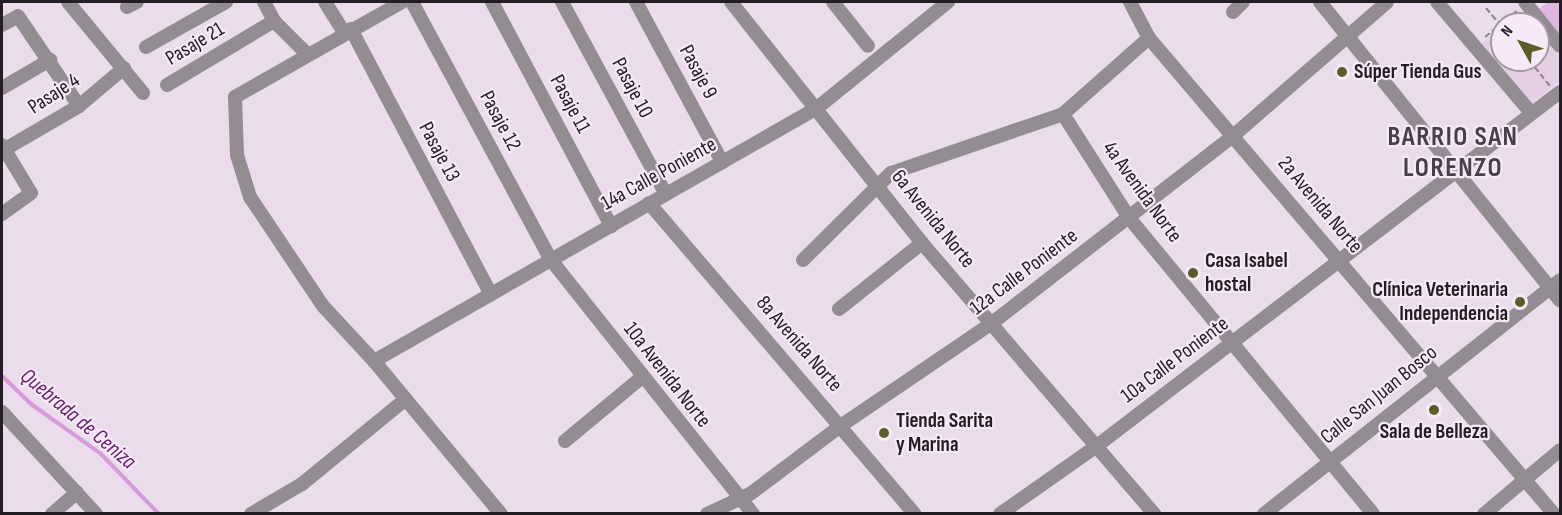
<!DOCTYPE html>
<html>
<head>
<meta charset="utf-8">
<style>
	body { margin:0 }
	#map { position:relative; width:1562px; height:515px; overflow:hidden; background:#ebdceb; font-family:"Sofia Sans Condensed",sans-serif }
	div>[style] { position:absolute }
	.built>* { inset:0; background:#e4cfe4 }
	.green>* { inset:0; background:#dfb5e1 }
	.stream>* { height:4px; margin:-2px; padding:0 2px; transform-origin:2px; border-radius:2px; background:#d79bda }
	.path>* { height:2px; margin-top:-1px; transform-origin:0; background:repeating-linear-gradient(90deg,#8c828c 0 6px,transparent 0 9px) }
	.minor>* { height:14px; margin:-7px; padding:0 7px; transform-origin:7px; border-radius:7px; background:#938d93 }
	.dots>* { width:16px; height:16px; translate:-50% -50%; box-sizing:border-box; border:3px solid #f8e9f9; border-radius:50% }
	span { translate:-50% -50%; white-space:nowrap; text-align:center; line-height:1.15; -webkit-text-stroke:4.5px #f8e9f9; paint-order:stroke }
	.street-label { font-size:21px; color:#231e23 }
	.poi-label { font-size:21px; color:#231e23; font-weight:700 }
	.left { translate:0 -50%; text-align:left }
	.right { translate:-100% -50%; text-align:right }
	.water-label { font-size:22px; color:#631d69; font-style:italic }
	.district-label { font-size:27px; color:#4a3e4a; font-weight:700; letter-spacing:1.5px }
	.frame { position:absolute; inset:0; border:3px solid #231e23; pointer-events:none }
	.north { position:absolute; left:1490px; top:12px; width:60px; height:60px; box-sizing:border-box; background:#f8e9f9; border:2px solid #a398a3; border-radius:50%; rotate:310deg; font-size:16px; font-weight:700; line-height:24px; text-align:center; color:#231e23 }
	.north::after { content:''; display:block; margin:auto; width:21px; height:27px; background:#5b5c29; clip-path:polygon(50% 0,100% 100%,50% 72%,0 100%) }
</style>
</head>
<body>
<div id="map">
	<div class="built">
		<div style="clip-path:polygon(1521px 11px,1532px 24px,1505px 24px)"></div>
		<div style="clip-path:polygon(1502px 27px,1502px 60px,1538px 60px,1538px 31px,1560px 58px,1560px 80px,1532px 104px,1482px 43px)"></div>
	</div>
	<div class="green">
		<div style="clip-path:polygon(1548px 2px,1560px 2px,1560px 36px,1539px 9px)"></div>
	</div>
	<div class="stream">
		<div style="left:2px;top:376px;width:40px;rotate:44deg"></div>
		<div style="left:31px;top:404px;width:86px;rotate:35.5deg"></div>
		<div style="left:101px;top:454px;width:83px;rotate:46deg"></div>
	</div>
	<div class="path">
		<div style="left:1486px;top:8px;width:25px;rotate:50deg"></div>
		<div style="left:1485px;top:37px;width:41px;rotate:-39.1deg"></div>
		<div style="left:1529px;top:60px;width:33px;rotate:51deg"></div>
	</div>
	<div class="minor">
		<div style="left:68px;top:2px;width:118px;rotate:50.5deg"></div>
		<div style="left:264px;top:2px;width:21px;rotate:62deg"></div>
		<div style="left:274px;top:21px;width:45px;rotate:45deg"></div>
		<div style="left:325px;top:2px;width:36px;rotate:58deg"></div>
		<div style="left:402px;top:2px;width:192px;rotate:150.4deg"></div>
		<div style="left:235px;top:97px;width:58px;rotate:88deg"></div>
		<div style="left:237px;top:155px;width:44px;rotate:72.8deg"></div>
		<div style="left:250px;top:197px;width:131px;rotate:56.2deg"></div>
		<div style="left:323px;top:306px;width:75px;rotate:47.2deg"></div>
		<div style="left:374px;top:361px;width:199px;rotate:50.3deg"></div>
		<div style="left:412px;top:2px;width:293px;rotate:61.7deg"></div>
		<div style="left:551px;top:260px;width:325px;rotate:51.5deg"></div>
		<div style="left:492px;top:2px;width:254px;rotate:62deg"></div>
		<div style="left:562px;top:2px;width:218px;rotate:61.6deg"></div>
		<div style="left:636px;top:2px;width:182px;rotate:61.7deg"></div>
		<div style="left:731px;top:2px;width:308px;rotate:51.6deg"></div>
		<div style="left:922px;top:243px;width:357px;rotate:49.4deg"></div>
		<div style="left:833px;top:2px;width:56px;rotate:51.5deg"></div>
		<div style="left:1130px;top:2px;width:41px;rotate:62.2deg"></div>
		<div style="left:1149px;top:38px;width:625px;rotate:49.61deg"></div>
		<div style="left:1320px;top:2px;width:383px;rotate:51.2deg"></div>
		<div style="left:1437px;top:2px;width:145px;rotate:49.7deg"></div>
		<div style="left:1525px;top:2px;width:56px;rotate:51.5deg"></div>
		<div style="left:127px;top:7px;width:11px;rotate:-27deg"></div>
		<div style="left:1233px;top:12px;width:14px;rotate:-45deg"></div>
		<div style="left:2px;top:25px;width:18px;rotate:-29deg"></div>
		<div style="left:18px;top:16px;width:109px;rotate:55.9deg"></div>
		<div style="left:351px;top:29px;width:300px;rotate:62.2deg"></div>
		<div style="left:146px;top:47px;width:92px;rotate:-29.4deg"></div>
		<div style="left:167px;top:85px;width:125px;rotate:-30.9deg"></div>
		<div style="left:2px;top:88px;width:56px;rotate:-30.3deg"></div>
		<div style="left:1063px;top:114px;width:125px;rotate:57.5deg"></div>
		<div style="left:1130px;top:219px;width:382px;rotate:50.5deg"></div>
		<div style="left:2px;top:145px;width:56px;rotate:58.9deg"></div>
		<div style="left:31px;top:193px;width:36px;rotate:144deg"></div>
		<div style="left:2px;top:151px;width:89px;rotate:-30.3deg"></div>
		<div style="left:79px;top:106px;width:59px;rotate:-40.2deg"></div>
		<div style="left:649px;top:203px;width:409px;rotate:49.5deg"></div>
		<div style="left:803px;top:260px;width:124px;rotate:-44.7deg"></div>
		<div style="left:891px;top:173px;width:182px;rotate:-18.9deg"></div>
		<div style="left:1063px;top:114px;width:115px;rotate:-41.5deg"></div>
		<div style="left:839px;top:309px;width:106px;rotate:-38.5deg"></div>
		<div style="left:374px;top:361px;width:510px;rotate:-29.73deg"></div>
		<div style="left:817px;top:108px;width:169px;rotate:-39deg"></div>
		<div style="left:2px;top:412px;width:139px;rotate:47.3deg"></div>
		<div style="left:565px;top:441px;width:100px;rotate:-39.7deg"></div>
		<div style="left:52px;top:514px;width:33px;rotate:-41deg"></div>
		<div style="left:251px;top:514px;width:59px;rotate:-30.5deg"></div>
		<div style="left:302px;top:484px;width:134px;rotate:-39.3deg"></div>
		<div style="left:707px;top:514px;width:47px;rotate:-24.9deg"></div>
		<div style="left:750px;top:494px;width:115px;rotate:-36.9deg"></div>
		<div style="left:842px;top:425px;width:181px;rotate:-34.2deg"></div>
		<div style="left:992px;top:323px;width:305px;rotate:-37.8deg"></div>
		<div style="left:1233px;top:136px;width:204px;rotate:-41deg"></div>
		<div style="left:1000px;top:514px;width:120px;rotate:-35.1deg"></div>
		<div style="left:1098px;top:445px;width:581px;rotate:-37.38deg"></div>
		<div style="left:1264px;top:514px;width:377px;rotate:-38.3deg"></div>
		<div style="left:1484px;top:514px;width:99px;rotate:-40.1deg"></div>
	</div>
	<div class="dots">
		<div style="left:1342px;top:72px;background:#5b5c29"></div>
		<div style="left:1193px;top:273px;background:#5b5c29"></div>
		<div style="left:1520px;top:302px;background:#5b5c29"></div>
		<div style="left:1434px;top:410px;background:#5b5c29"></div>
		<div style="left:884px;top:433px;background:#5b5c29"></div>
	</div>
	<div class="street-label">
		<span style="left:195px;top:44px;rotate:-31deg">Pasaje 21</span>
		<span style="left:698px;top:72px;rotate:62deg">Pasaje 9</span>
		<span style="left:632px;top:88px;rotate:62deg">Pasaje 10</span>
		<span style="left:54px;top:94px;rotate:-33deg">Pasaje 4</span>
		<span style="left:570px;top:104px;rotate:62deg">Pasaje 11</span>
		<span style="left:500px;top:121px;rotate:62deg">Pasaje 12</span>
		<span style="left:439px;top:152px;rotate:62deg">Pasaje 13</span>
		<span style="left:659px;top:174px;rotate:-29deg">14a Calle Poniente</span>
		<span style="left:1142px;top:192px;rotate:54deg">4a Avenida Norte</span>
		<span style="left:1320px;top:205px;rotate:50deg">2a Avenida Norte</span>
		<span style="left:933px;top:219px;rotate:51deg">6a Avenida Norte</span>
		<span style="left:1024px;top:272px;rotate:-37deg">12a Calle Poniente</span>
		<span style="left:799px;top:344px;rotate:49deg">8a Avenida Norte</span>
		<span style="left:1175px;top:360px;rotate:-37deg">10a Calle Poniente</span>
		<span style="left:667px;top:375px;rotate:52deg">10a Avenida Norte</span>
		<span style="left:1379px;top:395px;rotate:-39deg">Calle San Juan Bosco</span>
	</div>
	<div class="poi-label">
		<span class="left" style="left:1354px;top:72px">Súper Tienda Gus</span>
		<span class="left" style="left:1205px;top:273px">Casa Isabel<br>hostal</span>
		<span class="right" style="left:1508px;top:302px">Clínica Veterinaria<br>Independencia</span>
		<span class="left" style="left:896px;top:433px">Tienda Sarita<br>y Marina</span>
		<span style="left:1434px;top:432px">Sala de Belleza</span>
	</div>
	<div class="water-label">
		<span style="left:78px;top:419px;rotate:40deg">Quebrada de Ceniza</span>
	</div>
	<div class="district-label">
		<span style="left:1453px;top:153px">BARRIO SAN<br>LORENZO</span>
	</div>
	<div class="frame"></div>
	<div class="north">N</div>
</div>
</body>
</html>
